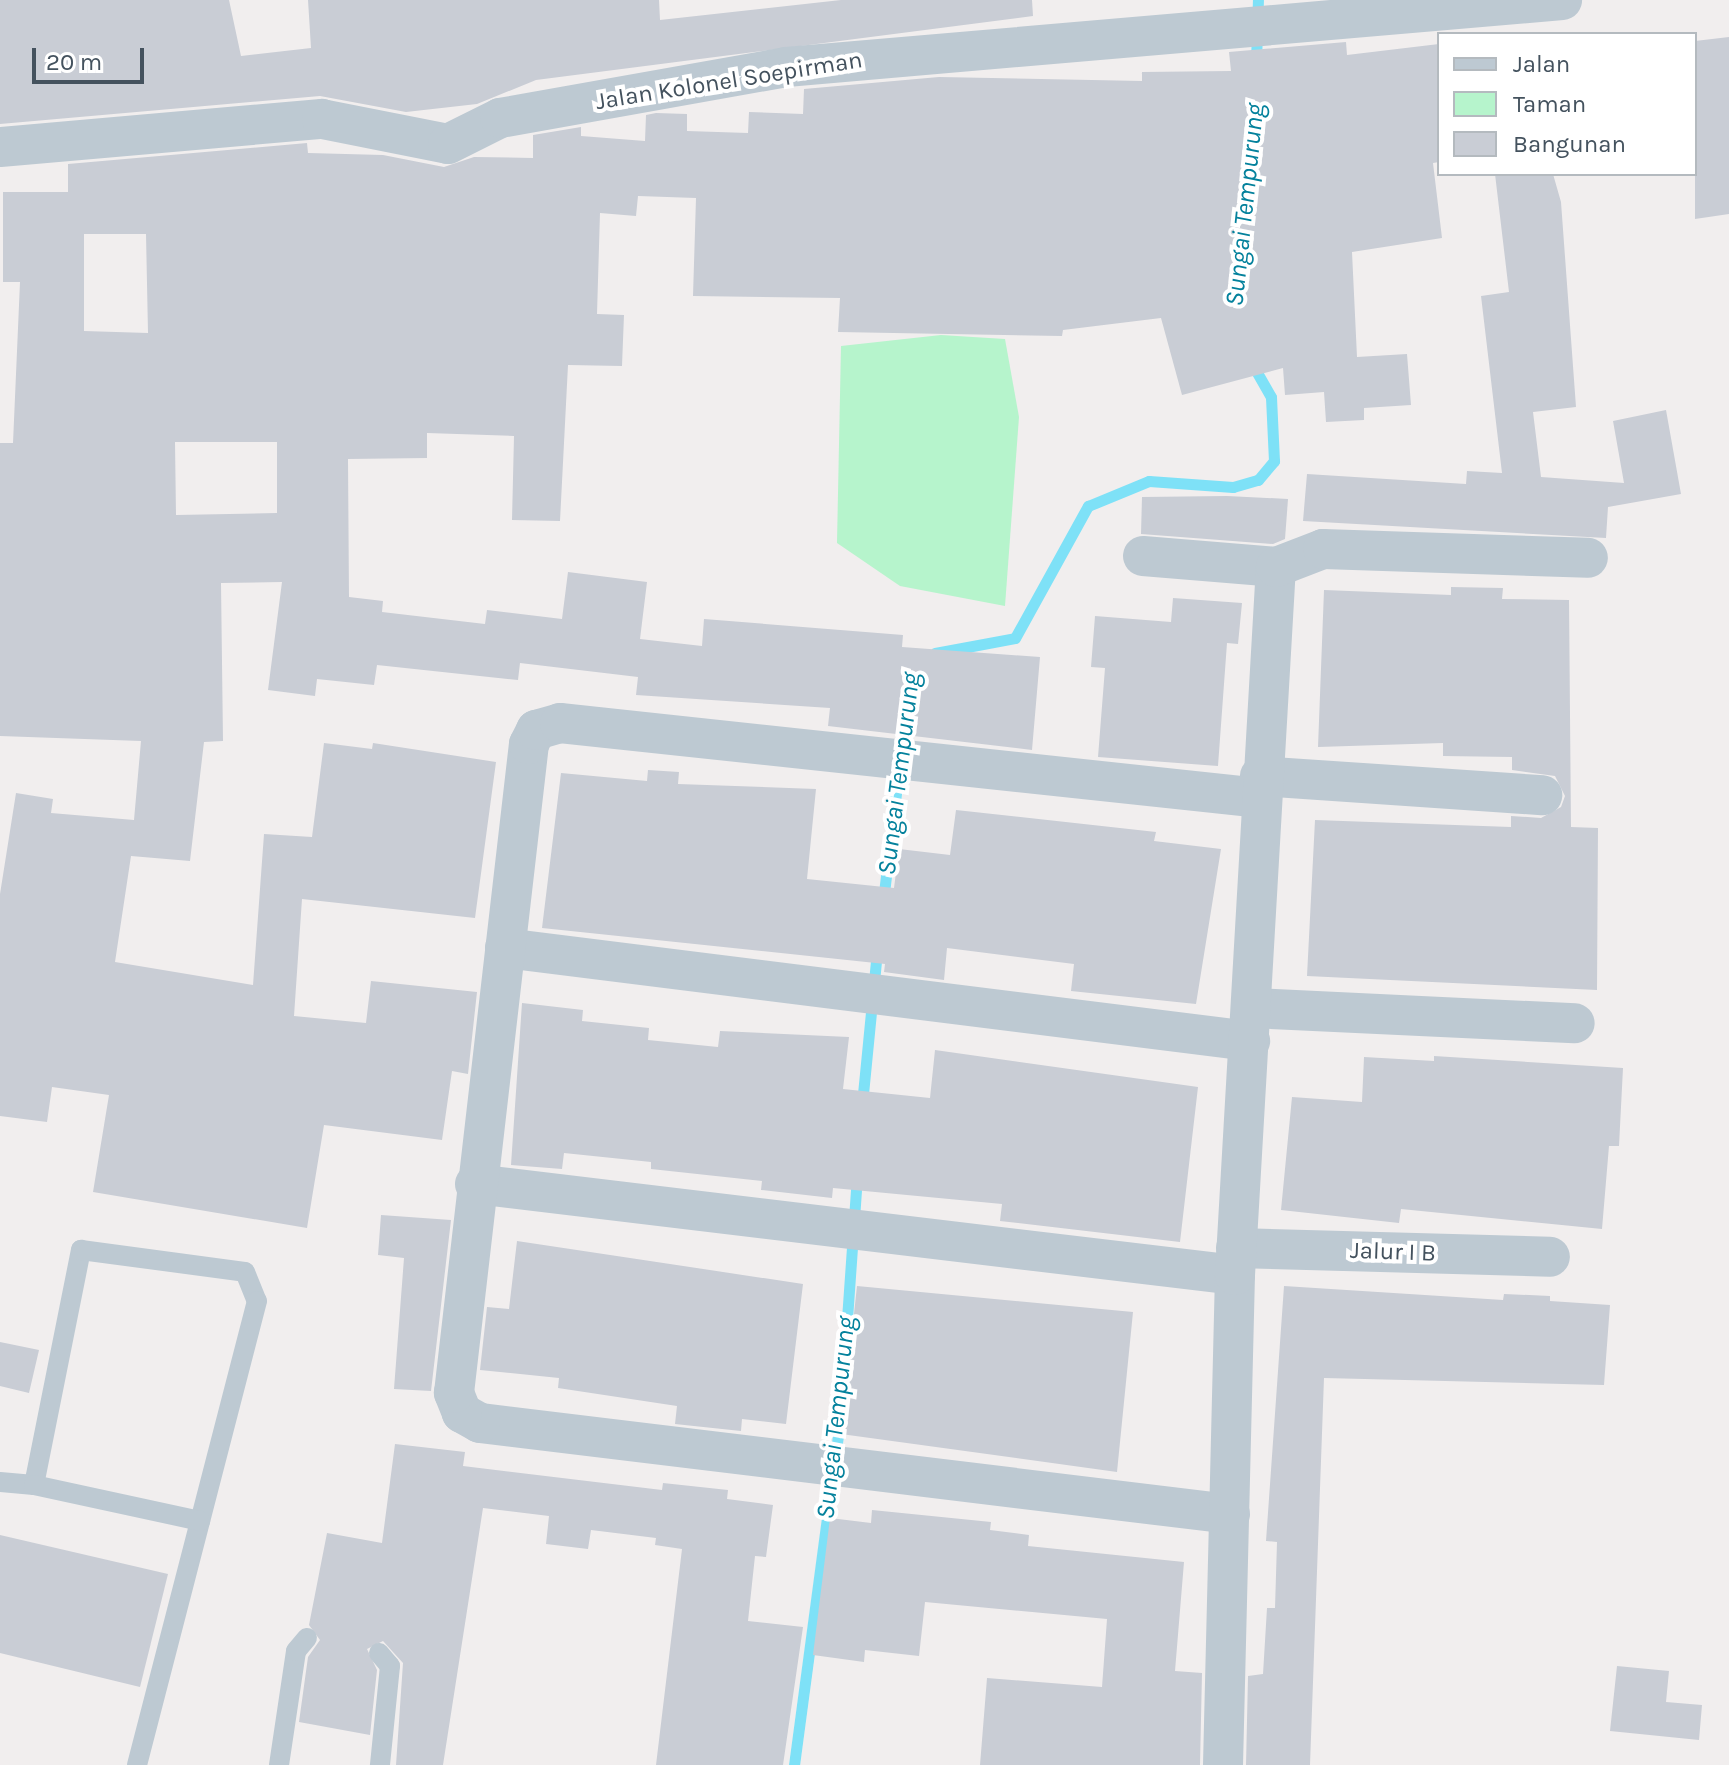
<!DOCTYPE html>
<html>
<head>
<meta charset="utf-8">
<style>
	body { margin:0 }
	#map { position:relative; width:1729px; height:1765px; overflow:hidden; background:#f1eeee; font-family:Karla,sans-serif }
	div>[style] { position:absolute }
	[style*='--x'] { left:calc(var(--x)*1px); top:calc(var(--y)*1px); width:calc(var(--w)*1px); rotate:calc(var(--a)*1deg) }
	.green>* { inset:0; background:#b6f4cc }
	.stream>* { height:11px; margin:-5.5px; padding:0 5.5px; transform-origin:5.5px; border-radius:5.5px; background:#7ee1f7 }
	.building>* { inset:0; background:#c9cdd5 }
	.lane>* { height:20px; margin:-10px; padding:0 10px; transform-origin:10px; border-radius:10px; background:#bdc9d2 }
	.street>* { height:40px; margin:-20px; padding:0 20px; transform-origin:20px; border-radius:20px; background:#bdc9d2 }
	span { translate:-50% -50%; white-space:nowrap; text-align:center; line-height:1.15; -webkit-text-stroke:8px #fff; paint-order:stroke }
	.street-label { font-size:24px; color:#44525e }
	.water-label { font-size:26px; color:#03819c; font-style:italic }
	.legend { position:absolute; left:1437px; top:32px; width:260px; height:144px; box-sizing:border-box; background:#fff; border:2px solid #b4babf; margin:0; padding:10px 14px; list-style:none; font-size:24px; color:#44525e }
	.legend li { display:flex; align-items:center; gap:16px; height:40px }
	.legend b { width:40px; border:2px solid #b4babf }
	.scale { position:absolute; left:32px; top:48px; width:112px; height:36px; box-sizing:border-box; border:4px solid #44525e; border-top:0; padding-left:10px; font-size:24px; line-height:28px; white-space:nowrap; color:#44525e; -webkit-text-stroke:6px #fff; paint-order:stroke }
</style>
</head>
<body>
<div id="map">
	<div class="green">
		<div style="clip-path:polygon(941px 335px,1005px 339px,1019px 417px,1005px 606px,900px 586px,837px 543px,841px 346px)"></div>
	</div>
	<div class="stream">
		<div style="--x:1256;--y:62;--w:62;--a:-88.2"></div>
		<div style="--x:935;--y:653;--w:81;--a:-10.6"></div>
		<div style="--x:1015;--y:638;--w:151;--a:-61.1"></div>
		<div style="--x:1088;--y:506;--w:66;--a:-22.3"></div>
		<div style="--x:1149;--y:481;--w:84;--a:4.1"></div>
		<div style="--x:1233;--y:487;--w:26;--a:-16"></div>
		<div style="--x:1258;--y:480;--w:25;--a:-50"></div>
		<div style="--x:1274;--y:461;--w:64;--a:-92.7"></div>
		<div style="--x:1271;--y:397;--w:40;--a:-119.7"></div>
		<div style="--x:883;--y:901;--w:182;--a:-83.1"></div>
		<div style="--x:862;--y:1104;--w:155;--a:-84.4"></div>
		<div style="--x:794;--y:1765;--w:349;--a:-82.4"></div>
		<div style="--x:840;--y:1419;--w:243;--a:-86"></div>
	</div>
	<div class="building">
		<div style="clip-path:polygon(0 0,229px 0,241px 56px,311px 48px,308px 0,659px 0,660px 20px,841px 0,1032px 0,1033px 16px,536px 80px,477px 104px,406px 112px,320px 96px,0 124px)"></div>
		<div style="clip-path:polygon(1729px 37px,1729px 214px,1695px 219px,1695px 41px)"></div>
		<div style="clip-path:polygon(evenodd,1346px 42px,1347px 55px,1439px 44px,1439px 162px,1433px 163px,1442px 238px,1352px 252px,1357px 357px,1407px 354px,1411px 405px,1364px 408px,1364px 420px,1326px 422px,1324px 392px,1285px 395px,1283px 368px,1182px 395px,1161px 318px,1063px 330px,1062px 336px,838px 332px,840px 298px,693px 296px,696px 198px,638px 196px,636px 216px,600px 213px,597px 314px,624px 315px,622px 366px,568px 365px,560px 521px,512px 520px,514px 436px,427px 433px,427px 458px,348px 459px,349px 597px,383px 601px,382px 612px,485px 624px,487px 610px,562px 619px,568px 572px,647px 582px,640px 639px,702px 646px,704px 619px,903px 635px,902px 647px,1040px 657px,1032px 750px,828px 726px,830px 708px,636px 695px,638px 677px,520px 663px,518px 680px,377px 665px,374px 685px,317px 679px,315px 696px,268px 690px,282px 582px,221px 583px,223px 741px,204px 742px,190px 861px,131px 856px,115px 962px,253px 985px,264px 834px,312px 837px,324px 743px,372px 749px,373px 743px,496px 762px,475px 918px,302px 899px,294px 1016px,366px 1023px,371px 981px,477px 992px,468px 1074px,452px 1071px,442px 1140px,324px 1125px,307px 1228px,93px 1192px,109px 1095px,52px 1087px,47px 1122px,0 1116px,0 894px,16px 793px,53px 799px,51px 813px,134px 820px,141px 741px,0 736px,0 443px,13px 443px,20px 282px,3px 282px,3px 192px,68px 192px,68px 164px,307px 143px,308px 153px,383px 155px,444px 167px,474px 157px,533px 158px,533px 135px,581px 127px,581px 136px,645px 141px,646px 115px,656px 113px,687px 114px,687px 131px,748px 133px,749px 112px,803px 114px,804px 89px,939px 77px,1142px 81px,1142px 72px,1231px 71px,1229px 52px,1346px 42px,84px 234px,146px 234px,148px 333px,84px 331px,84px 234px,1346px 42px,175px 442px,277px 442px,277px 513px,176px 515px,175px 442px)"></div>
		<div style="clip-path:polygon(1495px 174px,1553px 174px,1561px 202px,1576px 407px,1533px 412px,1541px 477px,1624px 483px,1613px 421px,1666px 410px,1681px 494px,1608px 507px,1606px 538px,1303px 521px,1307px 474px,1466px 484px,1467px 471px,1502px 473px,1481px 296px,1509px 292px)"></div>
		<div style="clip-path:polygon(1227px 496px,1288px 499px,1285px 539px,1273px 544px,1141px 534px,1142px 497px)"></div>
		<div style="clip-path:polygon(1451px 587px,1503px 588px,1502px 599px,1569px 600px,1571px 827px,1598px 828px,1597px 990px,1307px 976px,1315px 820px,1511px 827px,1511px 816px,1541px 818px,1561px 807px,1565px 796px,1555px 776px,1512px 770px,1512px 757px,1443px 756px,1443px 743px,1318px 747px,1324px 590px,1451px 595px)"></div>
		<div style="clip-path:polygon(1173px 598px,1242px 603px,1238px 644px,1227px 643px,1218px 766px,1098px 757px,1105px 668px,1091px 667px,1095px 616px,1171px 622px)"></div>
		<div style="clip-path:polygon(648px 770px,679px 772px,678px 784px,816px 789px,807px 879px,894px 888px,899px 849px,950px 855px,956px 810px,1156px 832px,1154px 841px,1221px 849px,1196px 1004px,1071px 991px,1074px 964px,947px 948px,944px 980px,884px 972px,885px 964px,542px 928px,561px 773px,647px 781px)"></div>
		<div style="clip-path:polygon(522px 1003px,583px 1010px,582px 1021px,649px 1028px,648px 1040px,718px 1047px,720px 1031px,849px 1037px,843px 1089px,930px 1098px,935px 1050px,1198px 1087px,1180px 1242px,1000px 1221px,1002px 1204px,833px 1188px,832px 1198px,761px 1190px,762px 1181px,651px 1169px,651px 1162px,564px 1153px,562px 1169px,511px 1165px)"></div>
		<div style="clip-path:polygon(1434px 1056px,1623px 1068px,1619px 1146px,1609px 1146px,1602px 1229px,1401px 1209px,1399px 1223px,1281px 1210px,1292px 1097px,1362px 1102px,1364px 1057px,1434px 1061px)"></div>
		<div style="clip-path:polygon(381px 1215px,451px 1220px,431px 1391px,394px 1389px,404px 1258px,378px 1255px)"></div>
		<div style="clip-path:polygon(517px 1241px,803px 1284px,786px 1424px,742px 1419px,741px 1431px,675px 1424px,677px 1406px,558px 1388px,559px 1378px,480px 1370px,487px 1307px,509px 1309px)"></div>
		<div style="clip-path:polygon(857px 1286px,1133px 1312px,1117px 1472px,841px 1434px)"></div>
		<div style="clip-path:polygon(1284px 1286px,1503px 1300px,1504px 1294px,1550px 1296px,1550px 1301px,1610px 1305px,1604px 1385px,1324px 1378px,1310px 1765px,1246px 1765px,1248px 1676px,1263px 1674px,1267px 1608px,1275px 1608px,1277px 1542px,1266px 1541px)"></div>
		<div style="clip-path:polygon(0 1342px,39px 1350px,29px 1393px,0 1386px)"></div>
		<div style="clip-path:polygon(395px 1444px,465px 1452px,463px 1466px,662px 1490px,663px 1483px,728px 1490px,727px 1499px,773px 1505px,766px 1557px,755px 1556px,748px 1621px,803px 1627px,783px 1765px,656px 1765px,682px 1549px,655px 1545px,656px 1538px,591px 1530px,588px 1549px,546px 1544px,549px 1516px,483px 1508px,443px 1765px,396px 1765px,403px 1663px,383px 1641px,367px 1649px,377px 1670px,370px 1735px,299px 1722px,308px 1657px,320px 1640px,309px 1625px,327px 1533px,382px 1543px)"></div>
		<div style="clip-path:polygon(872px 1510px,991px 1522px,990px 1530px,1029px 1535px,1028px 1546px,1184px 1562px,1175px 1671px,1202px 1673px,1200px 1765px,980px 1765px,987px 1678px,1102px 1687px,1107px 1619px,925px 1602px,919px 1656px,865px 1650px,864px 1662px,813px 1655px,830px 1518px,871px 1523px)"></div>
		<div style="clip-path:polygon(0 1535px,168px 1574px,140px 1687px,0 1653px)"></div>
		<div style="clip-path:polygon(1617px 1666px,1669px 1671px,1666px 1702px,1702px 1705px,1699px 1740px,1610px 1731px)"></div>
	</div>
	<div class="lane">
		<div style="--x:0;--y:1482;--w:34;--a:5"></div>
		<div style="--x:34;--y:1485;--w:240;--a:-78.7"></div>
		<div style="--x:81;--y:1250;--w:165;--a:7.6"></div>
		<div style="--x:245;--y:1272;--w:31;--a:68"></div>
		<div style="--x:257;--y:1301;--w:479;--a:104.5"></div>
		<div style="--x:34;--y:1485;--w:170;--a:12.2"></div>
		<div style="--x:379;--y:1653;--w:17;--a:50"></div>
		<div style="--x:390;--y:1666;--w:100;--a:95.8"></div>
		<div style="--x:279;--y:1765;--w:115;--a:-81.5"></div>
		<div style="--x:296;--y:1651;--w:17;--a:-50"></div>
	</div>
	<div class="street">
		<div style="--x:0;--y:147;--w:323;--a:-5"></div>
		<div style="--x:322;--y:119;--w:128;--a:11.2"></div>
		<div style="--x:448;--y:144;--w:58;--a:-26.6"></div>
		<div style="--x:500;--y:118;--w:291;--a:-10.1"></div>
		<div style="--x:786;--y:67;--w:779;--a:-4.93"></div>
		<div style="--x:1143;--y:556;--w:133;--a:4.7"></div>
		<div style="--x:1260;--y:776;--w:283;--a:3.9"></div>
		<div style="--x:505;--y:948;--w:751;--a:7.12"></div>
		<div style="--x:1251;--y:1008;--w:324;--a:2.7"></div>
		<div style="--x:475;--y:1184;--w:765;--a:6.83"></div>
		<div style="--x:1236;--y:1248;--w:314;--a:1.6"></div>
		<div style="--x:1230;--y:1514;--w:756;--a:-173.08"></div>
		<div style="--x:480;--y:1423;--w:21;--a:-151"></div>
		<div style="--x:462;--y:1413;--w:22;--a:-112"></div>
		<div style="--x:454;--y:1393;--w:653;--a:-83.41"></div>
		<div style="--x:529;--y:744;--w:16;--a:-63"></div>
		<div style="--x:536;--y:730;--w:25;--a:-16"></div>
		<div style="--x:560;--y:723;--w:703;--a:6.12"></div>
		<div style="--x:1223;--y:1765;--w:490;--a:-88.6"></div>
		<div style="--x:1235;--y:1275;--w:709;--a:-86.69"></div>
		<div style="--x:1276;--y:567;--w:50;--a:-21"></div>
		<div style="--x:1323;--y:549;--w:265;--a:1.9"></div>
	</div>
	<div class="street-label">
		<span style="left:729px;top:81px;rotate:-9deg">Jalan Kolonel Soepirman</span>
		<span style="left:1393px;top:1252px;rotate:2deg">Jalur I B</span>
	</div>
	<div class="water-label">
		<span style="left:1245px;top:205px;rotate:-84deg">Sungai Tempurung</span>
		<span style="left:899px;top:774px;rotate:-83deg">Sungai Tempurung</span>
		<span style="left:836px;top:1418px;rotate:-84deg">Sungai Tempurung</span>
	</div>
	<ul class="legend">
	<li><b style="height:10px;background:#bdc9d2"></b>Jalan</li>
	<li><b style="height:22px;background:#b6f4cc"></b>Taman</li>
	<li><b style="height:22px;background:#c9cdd5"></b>Bangunan</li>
	</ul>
	<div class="scale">20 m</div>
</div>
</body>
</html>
